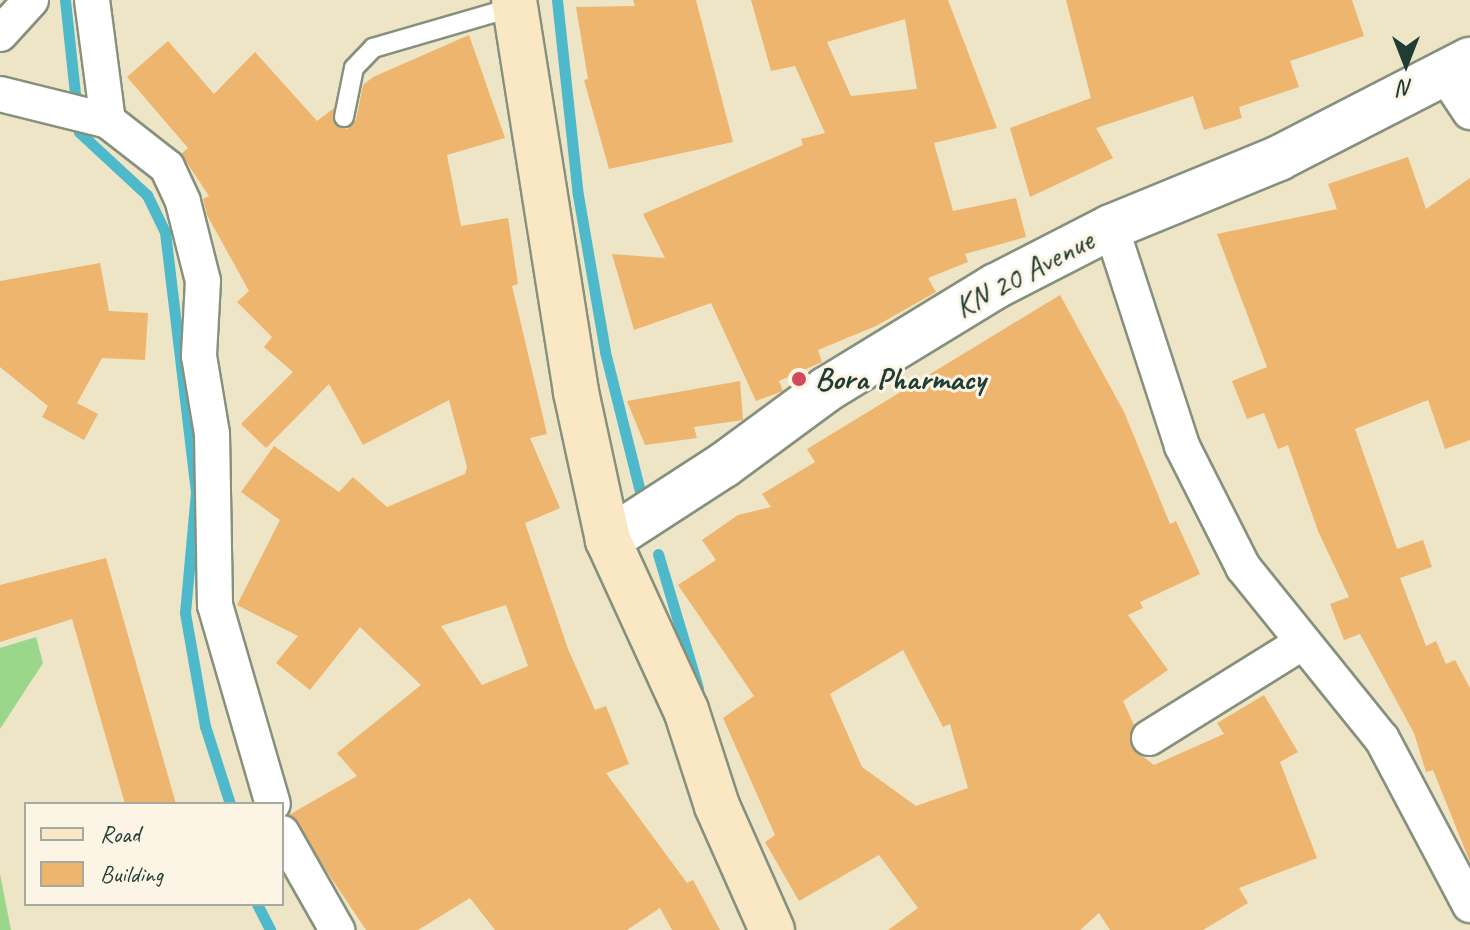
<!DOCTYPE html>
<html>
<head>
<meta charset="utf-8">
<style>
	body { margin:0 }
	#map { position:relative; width:1470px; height:930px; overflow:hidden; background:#ede5c6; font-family:Caveat,sans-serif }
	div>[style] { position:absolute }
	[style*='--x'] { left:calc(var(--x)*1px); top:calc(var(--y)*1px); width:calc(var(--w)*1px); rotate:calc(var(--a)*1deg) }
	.green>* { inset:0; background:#9bd78b }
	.stream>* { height:11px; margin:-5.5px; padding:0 5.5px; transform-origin:5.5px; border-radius:5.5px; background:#4eb9ca }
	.building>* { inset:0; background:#eeb56f }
	.roads { filter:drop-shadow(2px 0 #86917d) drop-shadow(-2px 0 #86917d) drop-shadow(0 2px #86917d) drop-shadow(0 -2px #86917d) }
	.service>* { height:18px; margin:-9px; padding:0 9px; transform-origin:9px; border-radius:9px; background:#fff }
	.minor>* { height:34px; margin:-17px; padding:0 17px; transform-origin:17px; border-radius:17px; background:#fff }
	.tertiary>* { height:44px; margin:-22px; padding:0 22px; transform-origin:22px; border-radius:22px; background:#fff }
	.secondary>* { height:44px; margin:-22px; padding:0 22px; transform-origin:22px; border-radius:22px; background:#fae7c3 }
	.dots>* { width:22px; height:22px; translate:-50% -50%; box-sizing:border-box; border:4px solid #fcf5e5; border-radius:50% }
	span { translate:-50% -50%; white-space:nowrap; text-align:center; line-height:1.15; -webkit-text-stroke:6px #fcf5e5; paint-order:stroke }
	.street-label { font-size:32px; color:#1f3d34 }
	.poi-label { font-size:32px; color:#1f3d34; font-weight:700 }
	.left { translate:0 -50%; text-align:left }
	.legend { position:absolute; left:24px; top:802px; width:260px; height:104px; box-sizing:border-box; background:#fcf5e5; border:2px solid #a4ab9e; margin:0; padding:10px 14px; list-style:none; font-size:24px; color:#1f3d34 }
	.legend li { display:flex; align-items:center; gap:16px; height:40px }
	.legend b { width:40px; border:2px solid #a4ab9e }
	.north { position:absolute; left:1366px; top:24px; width:80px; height:80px; -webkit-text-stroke:6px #fcf5e5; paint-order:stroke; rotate:180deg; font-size:22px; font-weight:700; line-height:32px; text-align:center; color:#1f3d34 }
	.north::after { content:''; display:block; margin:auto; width:28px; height:36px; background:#1f3d34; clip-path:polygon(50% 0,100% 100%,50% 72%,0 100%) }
</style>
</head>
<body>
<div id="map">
	<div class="green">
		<div style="clip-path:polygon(36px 637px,43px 663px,0 729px,0 648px)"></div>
		<div style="clip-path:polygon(0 874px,11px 930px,0 930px)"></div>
	</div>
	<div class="stream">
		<div style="--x:65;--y:0;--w:133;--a:83.9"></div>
		<div style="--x:79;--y:132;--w:93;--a:42.8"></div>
		<div style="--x:147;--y:195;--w:41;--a:64.1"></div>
		<div style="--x:165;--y:232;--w:262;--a:83.2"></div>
		<div style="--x:196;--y:492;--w:121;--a:95.2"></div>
		<div style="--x:185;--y:613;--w:115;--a:80"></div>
		<div style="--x:205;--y:726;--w:82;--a:72.2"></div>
		<div style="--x:557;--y:0;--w:196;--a:83.9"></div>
		<div style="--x:578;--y:195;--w:159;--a:80.2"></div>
		<div style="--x:605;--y:352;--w:147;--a:75.9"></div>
		<div style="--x:658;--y:554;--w:140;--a:73.4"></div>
		<div style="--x:257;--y:904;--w:29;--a:63"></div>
	</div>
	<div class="building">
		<div style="clip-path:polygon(633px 0,696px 0,733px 142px,609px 169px,584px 80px,588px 79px,576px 7px,635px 6px)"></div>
		<div style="clip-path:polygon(evenodd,751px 0,948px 0,997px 128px,934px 143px,953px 211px,1016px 198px,1026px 237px,965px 254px,968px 262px,928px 278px,936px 292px,876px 326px,818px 350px,822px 362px,779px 381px,783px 391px,756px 401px,711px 303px,634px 330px,612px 254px,665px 258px,643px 214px,803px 145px,801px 139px,825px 133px,795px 66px,771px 71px,751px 0,905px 19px,917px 89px,851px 96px,827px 42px,905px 19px)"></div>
		<div style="clip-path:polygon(1066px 0,1352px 0,1364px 36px,1290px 61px,1299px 87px,1239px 107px,1242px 118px,1204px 130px,1193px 96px,1096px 128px,1113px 158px,1030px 197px,1010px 128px,1091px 98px)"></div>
		<div style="clip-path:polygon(evenodd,469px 35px,505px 138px,447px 155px,461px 226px,508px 218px,518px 284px,512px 286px,547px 434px,530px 438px,560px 508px,525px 523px,568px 649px,595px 710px,606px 706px,629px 764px,606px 773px,687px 883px,693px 880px,720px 930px,672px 930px,660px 908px,627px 930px,495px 930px,470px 898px,418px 930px,366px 930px,289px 815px,357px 776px,337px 753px,421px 685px,360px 627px,310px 690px,276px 663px,298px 636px,237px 605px,280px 520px,241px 492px,274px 446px,339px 492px,353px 477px,387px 507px,465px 474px,467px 467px,449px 400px,363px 445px,329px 384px,266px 448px,241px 424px,293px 372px,264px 347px,272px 337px,237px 302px,249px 291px,207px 215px,203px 199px,209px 196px,181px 154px,188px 148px,127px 77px,168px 41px,214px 94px,255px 52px,317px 121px,334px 108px,333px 122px,347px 129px,356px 120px,363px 85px,373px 77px,469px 35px,506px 605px,528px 666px,482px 685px,441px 626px,506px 605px)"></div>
		<div style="clip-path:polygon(1408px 157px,1426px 209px,1470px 178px,1470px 440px,1445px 449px,1428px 400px,1355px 429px,1397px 549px,1423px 540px,1432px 567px,1400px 578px,1426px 646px,1436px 641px,1446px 664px,1455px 660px,1470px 688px,1470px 862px,1433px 770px,1426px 772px,1414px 733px,1360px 634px,1344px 640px,1330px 604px,1349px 597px,1318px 531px,1288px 445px,1278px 449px,1264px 413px,1247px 419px,1232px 381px,1267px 367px,1217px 234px,1337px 209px,1328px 184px)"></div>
		<div style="clip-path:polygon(100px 263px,109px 311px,148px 313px,145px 360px,102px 358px,77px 403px,98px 414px,84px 440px,42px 417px,48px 406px,0 367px,0 281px)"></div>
		<div style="clip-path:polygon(evenodd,1060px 295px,1124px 412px,1170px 524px,1176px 521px,1200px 574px,1140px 602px,1143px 608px,1128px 615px,1168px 670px,1123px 701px,1134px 725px,1132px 748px,1154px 765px,1224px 734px,1217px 723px,1264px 695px,1298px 752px,1280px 762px,1317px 858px,1239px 888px,1248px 903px,1203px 930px,1110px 930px,1099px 913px,1080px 930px,888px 930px,918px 908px,879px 855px,799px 901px,765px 842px,775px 835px,723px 718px,754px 696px,678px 585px,716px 560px,702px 540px,738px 515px,771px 507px,762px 494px,815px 462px,807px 449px,1060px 295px,903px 650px,943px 727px,950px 724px,968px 788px,916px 806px,862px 767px,830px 694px,903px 650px)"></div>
		<div style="clip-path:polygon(740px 381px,743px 420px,694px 427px,697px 438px,645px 445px,627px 401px)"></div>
		<div style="clip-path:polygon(106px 558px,176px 804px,125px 804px,72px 619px,0 642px,0 585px)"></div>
	</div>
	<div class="roads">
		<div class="service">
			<div style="--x:344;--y:117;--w:50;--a:-78.5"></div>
			<div style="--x:354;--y:68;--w:28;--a:-46"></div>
			<div style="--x:373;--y:48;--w:147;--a:-16.2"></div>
		</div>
		<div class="minor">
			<div style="--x:92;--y:0;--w:122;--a:82.5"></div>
			<div style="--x:0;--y:34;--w:46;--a:-47.6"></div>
			<div style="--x:1444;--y:73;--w:47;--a:56.3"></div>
			<div style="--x:0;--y:94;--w:111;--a:14"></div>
			<div style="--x:108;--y:121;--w:75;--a:37.9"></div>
			<div style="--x:167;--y:167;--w:38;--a:65"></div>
			<div style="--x:183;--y:202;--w:81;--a:75.8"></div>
			<div style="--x:203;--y:281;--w:75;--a:93.1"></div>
			<div style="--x:199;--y:356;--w:79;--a:80.5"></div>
			<div style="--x:212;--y:434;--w:171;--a:89"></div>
			<div style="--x:215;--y:605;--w:207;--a:73.8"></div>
			<div style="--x:1111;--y:227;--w:230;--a:72"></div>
			<div style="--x:1182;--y:446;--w:136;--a:63.2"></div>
			<div style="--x:1243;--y:567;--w:221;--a:51.1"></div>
			<div style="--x:1382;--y:739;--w:188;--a:62.1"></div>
			<div style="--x:1149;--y:738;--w:181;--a:-31.9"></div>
			<div style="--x:282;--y:833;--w:112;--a:60.4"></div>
		</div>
		<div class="tertiary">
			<div style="--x:608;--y:540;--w:138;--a:-32.9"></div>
			<div style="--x:724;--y:465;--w:128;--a:-36.4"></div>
			<div style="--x:827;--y:389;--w:198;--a:-31.4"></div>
			<div style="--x:996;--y:286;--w:129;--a:-27.2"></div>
			<div style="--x:1111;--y:227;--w:182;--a:-22.3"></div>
			<div style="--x:1279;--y:158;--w:215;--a:-27.2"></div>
		</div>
		<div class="secondary">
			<div style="--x:514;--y:0;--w:397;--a:81"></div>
			<div style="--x:576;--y:392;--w:151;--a:77.8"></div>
			<div style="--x:608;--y:540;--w:187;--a:65.4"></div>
			<div style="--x:686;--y:710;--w:101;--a:72.1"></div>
			<div style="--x:717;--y:806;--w:136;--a:66.1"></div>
		</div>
	</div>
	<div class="dots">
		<div style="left:799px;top:379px;background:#d1495b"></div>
	</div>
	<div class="street-label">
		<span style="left:1024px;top:274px;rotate:-28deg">KN 20 Avenue</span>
	</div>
	<div class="poi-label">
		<span class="left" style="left:815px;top:379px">Bora Pharmacy</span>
	</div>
	<ul class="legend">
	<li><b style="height:10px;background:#fae7c3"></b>Road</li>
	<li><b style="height:22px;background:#eeb56f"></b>Building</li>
	</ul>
	<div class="north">N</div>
</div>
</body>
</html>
